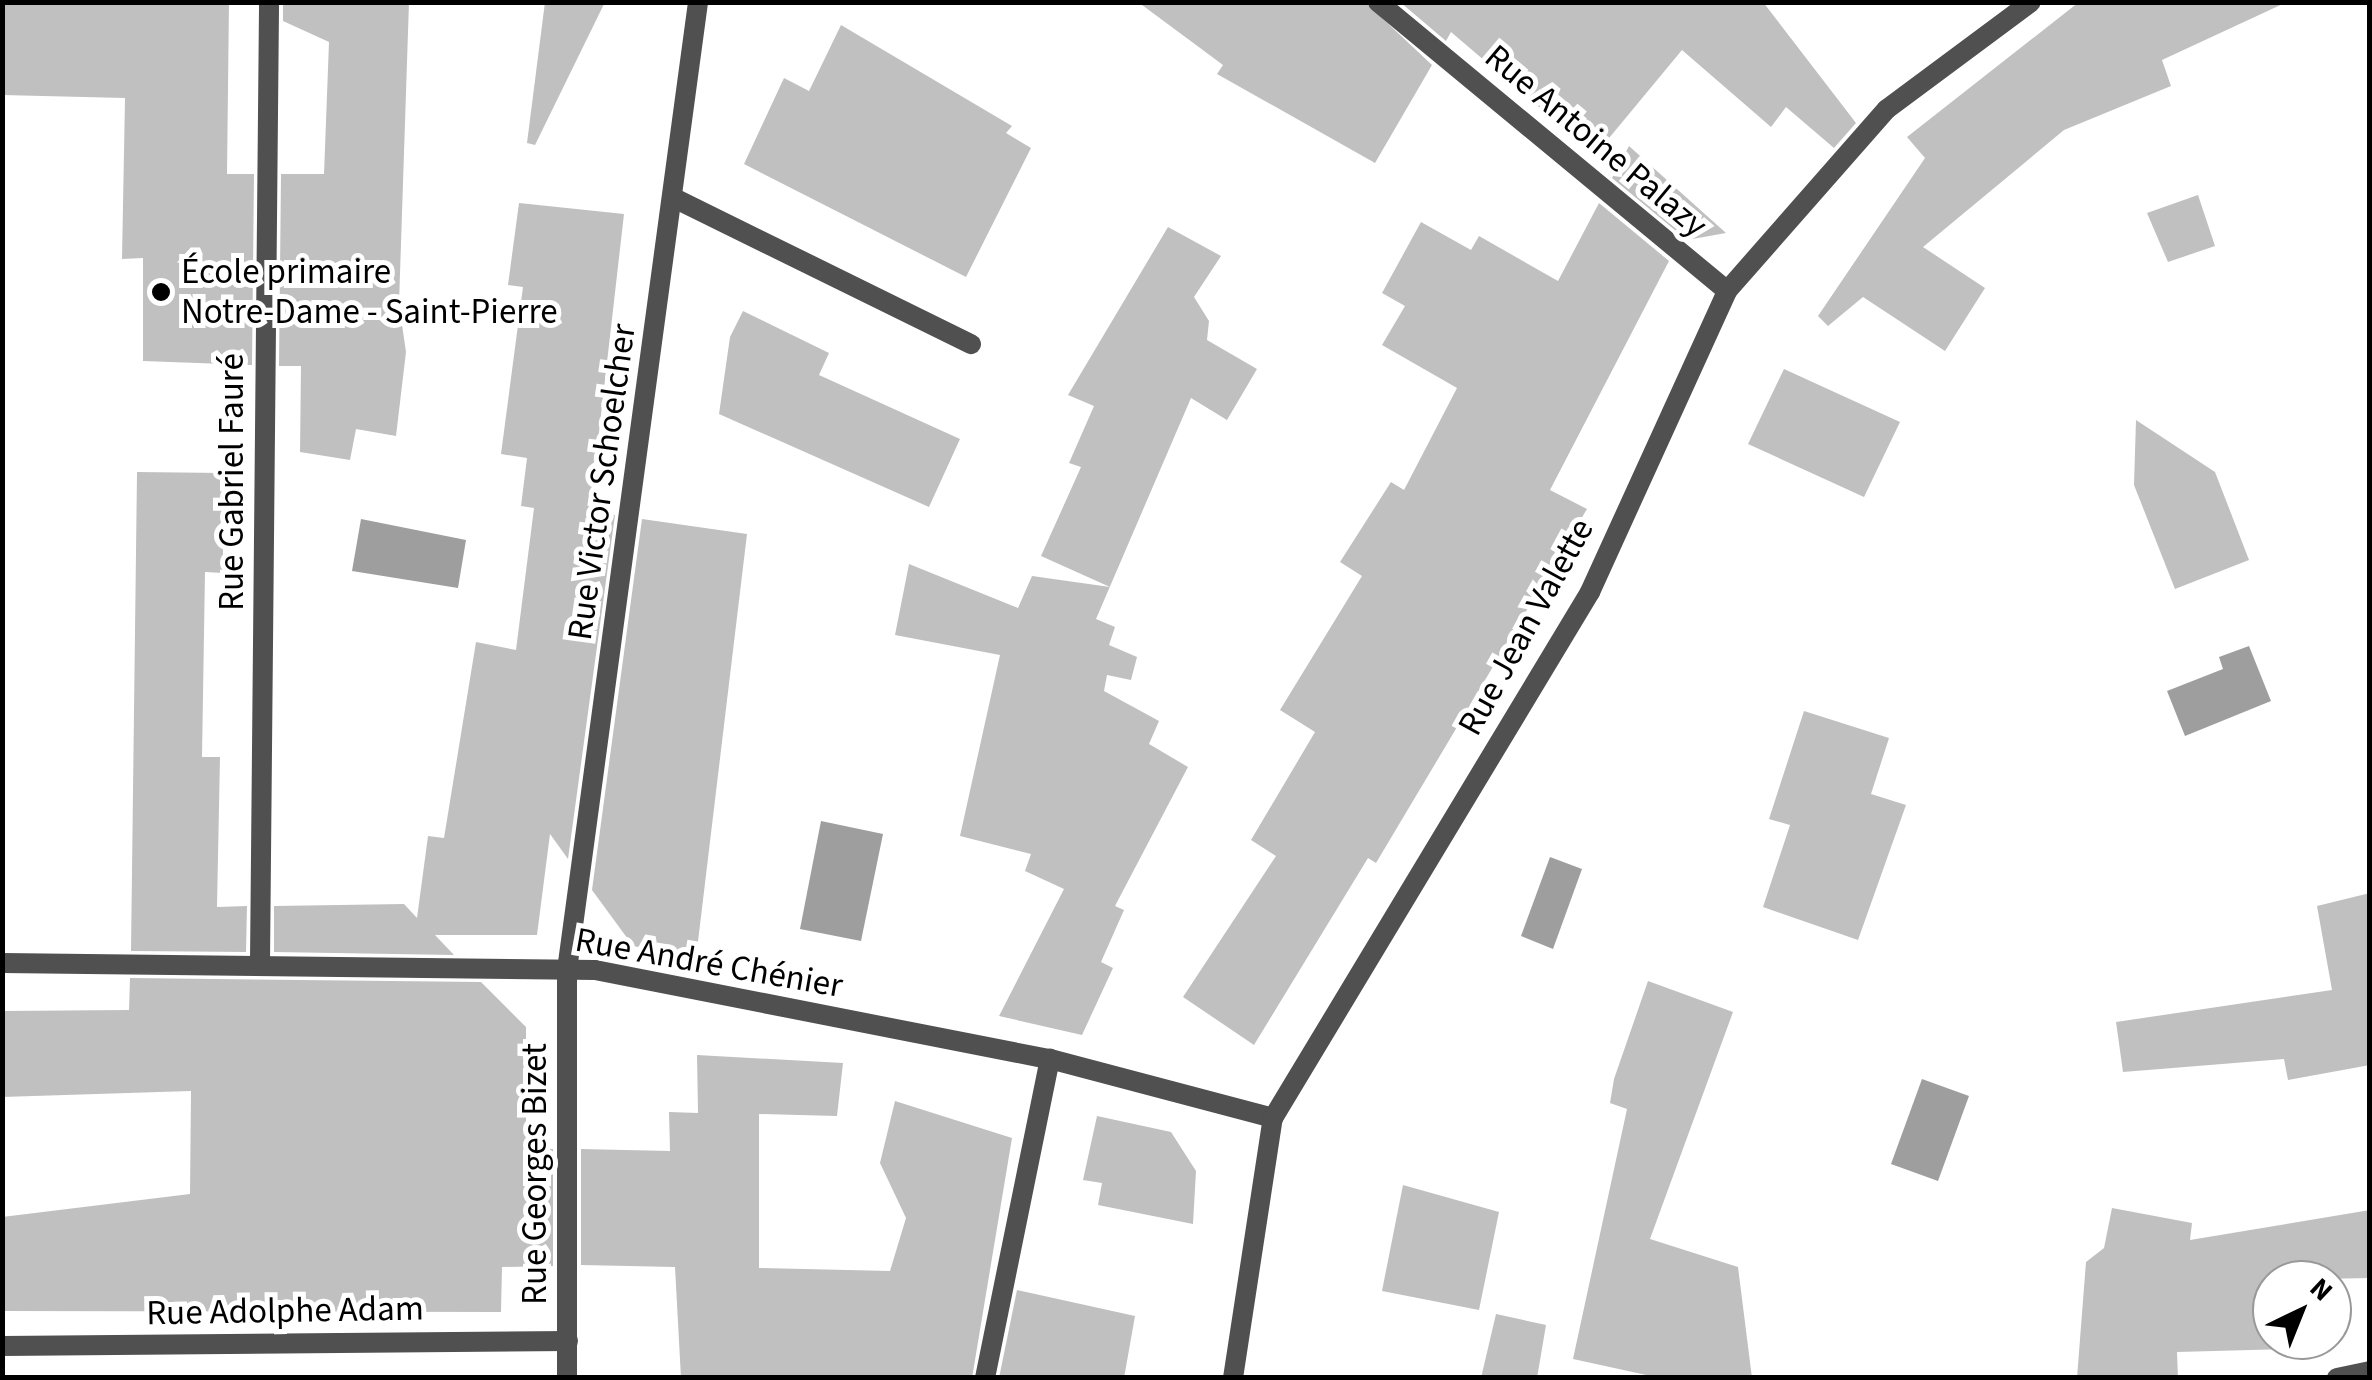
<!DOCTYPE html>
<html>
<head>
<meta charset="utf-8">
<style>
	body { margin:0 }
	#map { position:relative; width:2372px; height:1380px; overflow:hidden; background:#fff; font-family:"Source Sans 3",sans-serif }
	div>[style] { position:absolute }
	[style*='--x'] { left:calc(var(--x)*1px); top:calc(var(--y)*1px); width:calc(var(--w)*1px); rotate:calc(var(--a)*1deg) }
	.water>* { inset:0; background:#9e9e9e }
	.building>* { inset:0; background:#c0c0c0 }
	.minor>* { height:20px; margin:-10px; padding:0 10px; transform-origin:10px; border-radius:10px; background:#505050 }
	.dots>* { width:28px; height:28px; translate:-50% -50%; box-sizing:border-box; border:5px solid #fff; border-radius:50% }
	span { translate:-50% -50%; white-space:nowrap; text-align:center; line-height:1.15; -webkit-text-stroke:10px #fff; paint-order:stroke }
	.street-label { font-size:35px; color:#000 }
	.poi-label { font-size:35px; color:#000 }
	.left { translate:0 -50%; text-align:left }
	.frame { position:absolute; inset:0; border:5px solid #000; pointer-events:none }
	.north { position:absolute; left:2252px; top:1260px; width:100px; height:100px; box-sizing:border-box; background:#fff; border:2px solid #999; border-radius:50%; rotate:43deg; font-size:28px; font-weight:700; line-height:40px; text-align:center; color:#000 }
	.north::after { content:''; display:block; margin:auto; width:35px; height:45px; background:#000; clip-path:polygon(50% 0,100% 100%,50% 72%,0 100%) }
</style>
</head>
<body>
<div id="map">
	<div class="water">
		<div style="clip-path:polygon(361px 519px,466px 540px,458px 588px,352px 571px)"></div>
		<div style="clip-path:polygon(2249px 646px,2271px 701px,2185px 736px,2167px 691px,2223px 669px,2219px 657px)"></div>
		<div style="clip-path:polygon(821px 821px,883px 834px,861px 941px,800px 929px)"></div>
		<div style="clip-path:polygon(1550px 857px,1582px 869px,1553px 949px,1521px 936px)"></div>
		<div style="clip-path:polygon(1922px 1079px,1969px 1096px,1938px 1181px,1891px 1164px)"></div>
	</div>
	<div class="building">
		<div style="clip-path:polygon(2px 2px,229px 2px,227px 174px,254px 174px,252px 365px,143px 361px,143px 258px,122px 259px,125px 98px,2px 95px)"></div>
		<div style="clip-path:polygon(283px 2px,409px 2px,399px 304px,406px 352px,396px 436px,356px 429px,350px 460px,300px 452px,301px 366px,279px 366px,281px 174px,324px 174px,329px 42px,283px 21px)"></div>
		<div style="clip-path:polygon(545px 2px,605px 2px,535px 145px,527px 143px)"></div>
		<div style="clip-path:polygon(1138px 2px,1365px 2px,1432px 65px,1375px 163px,1217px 74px,1223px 65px)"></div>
		<div style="clip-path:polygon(1400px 2px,1763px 2px,1856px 123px,1834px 148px,1786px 107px,1771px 127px,1682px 50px,1595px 155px,1451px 32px,1446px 41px)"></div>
		<div style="clip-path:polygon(2079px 2px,2287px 2px,2162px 60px,2171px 86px,2064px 130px,1923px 247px,1985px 288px,1945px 351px,1863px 297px,1828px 326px,1818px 316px,1925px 158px,1907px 137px)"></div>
		<div style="clip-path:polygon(841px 25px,1012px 126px,1006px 133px,1031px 148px,966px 277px,744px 164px,784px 78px,809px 91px)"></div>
		<div style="clip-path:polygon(1629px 146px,1726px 233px,1687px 240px,1612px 178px)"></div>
		<div style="clip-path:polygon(2198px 195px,2215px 246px,2168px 262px,2147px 213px)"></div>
		<div style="clip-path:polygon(519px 203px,624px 214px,590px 511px,615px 515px,568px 859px,550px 834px,537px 935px,435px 935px,454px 955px,274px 952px,274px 906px,404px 904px,417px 918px,428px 836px,444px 838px,476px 642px,516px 650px,534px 508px,521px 506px,527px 458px,501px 454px,523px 287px,508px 285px)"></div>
		<div style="clip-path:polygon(1599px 203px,1669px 261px,1550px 490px,1587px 509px,1376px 863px,1368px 858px,1254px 1045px,1183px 997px,1276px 856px,1251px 840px,1315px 732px,1280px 710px,1362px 576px,1340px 562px,1391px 482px,1404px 490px,1457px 388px,1382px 345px,1405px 306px,1382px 293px,1421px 222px,1471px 250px,1479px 236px,1558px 281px)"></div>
		<div style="clip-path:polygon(1168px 227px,1221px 256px,1194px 297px,1209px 321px,1207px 340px,1257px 369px,1227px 420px,1191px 398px,1096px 619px,1115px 627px,1109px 645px,1137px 657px,1131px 680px,1107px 675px,1104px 691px,1159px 721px,1149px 744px,1188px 767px,1115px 906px,1124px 910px,1101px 962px,1113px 968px,1082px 1035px,999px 1016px,1064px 889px,1025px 871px,1031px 854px,960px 836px,1000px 655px,895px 635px,909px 564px,1018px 608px,1032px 576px,1110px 587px,1041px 556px,1081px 467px,1069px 463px,1094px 406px,1068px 395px)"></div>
		<div style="clip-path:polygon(743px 311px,829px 353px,819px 375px,960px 439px,929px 507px,719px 414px,730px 337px)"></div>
		<div style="clip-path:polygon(1784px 369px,1900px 422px,1864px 497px,1748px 444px)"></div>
		<div style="clip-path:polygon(2136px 420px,2215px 472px,2249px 560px,2175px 589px,2134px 485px)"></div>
		<div style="clip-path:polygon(137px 472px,223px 473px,223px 573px,205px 572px,202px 757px,220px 757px,217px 907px,247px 906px,246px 952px,131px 951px)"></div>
		<div style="clip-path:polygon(642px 519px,747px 534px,696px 958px,633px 946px,592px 890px)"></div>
		<div style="clip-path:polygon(1804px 711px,1889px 738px,1871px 794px,1906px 805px,1858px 940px,1763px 907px,1790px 825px,1769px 819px)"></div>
		<div style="clip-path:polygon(2370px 893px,2370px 1065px,2288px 1080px,2284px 1059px,2123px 1072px,2116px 1022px,2332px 990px,2317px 906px)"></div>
		<div style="clip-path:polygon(130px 978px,481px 982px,526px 1027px,526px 1149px,553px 1149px,553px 1266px,502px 1267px,501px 1312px,2px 1311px,2px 1217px,190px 1194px,191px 1091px,2px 1097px,2px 1011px,129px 1010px)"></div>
		<div style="clip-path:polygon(1648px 981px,1733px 1012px,1650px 1239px,1738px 1267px,1752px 1378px,1660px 1378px,1573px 1359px,1627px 1109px,1610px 1103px,1614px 1079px)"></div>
		<div style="clip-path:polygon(697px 1055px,843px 1063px,837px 1116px,759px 1114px,759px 1268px,890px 1271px,906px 1218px,880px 1163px,895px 1101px,1012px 1138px,972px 1378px,681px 1378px,675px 1267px,581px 1265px,581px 1149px,670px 1151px,669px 1112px,698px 1113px)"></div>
		<div style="clip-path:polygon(1097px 1116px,1171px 1132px,1196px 1171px,1193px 1224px,1098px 1205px,1102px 1183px,1083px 1180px)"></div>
		<div style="clip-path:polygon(1403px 1185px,1499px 1212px,1479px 1310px,1382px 1291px)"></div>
		<div style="clip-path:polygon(2112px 1208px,2192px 1223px,2190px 1240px,2370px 1210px,2370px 1278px,2272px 1280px,2272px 1340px,2290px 1340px,2291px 1349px,2177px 1352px,2178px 1378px,2077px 1378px,2086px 1262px,2104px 1248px)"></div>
		<div style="clip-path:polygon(1017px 1290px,1135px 1316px,1124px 1378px,999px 1378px)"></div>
		<div style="clip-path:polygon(1496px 1314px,1546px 1325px,1537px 1378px,1481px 1378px)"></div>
	</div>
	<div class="minor">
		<div style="--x:1378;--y:2;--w:453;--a:39.6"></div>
		<div style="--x:674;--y:198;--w:331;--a:26.2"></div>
		<div style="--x:260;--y:962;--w:960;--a:-89.46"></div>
		<div style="--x:2;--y:963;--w:593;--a:0.68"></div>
		<div style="--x:595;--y:970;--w:464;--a:11.1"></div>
		<div style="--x:1050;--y:1059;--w:231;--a:14.8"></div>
		<div style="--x:2;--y:1346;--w:566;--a:-0.51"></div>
		<div style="--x:567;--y:1378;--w:408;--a:-90"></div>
		<div style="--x:567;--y:970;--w:977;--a:-82.29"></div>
		<div style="--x:985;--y:1378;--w:326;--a:-78.5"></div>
		<div style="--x:1233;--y:1378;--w:263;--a:-81.3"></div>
		<div style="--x:1273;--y:1118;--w:614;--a:-58.92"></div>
		<div style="--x:1590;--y:592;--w:331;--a:-65.5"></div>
		<div style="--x:1727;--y:291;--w:242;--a:-48.7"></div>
		<div style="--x:1887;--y:109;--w:179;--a:-36.6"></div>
		<div style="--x:2337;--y:1378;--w:34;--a:-12"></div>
	</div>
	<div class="dots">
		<div style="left:161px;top:292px;background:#000"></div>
	</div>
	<div class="street-label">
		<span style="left:1596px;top:141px;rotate:40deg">Rue Antoine Palazy</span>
		<span style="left:232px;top:482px;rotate:-90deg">Rue Gabriel Fauré</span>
		<span style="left:602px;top:482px;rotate:-82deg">Rue Victor Schoelcher</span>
		<span style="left:1526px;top:627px;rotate:-61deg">Rue Jean Valette</span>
		<span style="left:709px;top:963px;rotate:10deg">Rue André Chénier</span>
		<span style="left:535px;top:1174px;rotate:-90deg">Rue Georges Bizet</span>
		<span style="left:285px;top:1311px;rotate:-1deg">Rue Adolphe Adam</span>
	</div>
	<div class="poi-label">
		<span class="left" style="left:181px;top:292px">École primaire<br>Notre-Dame - Saint-Pierre</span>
	</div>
	<div class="frame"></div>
	<div class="north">N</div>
</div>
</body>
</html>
